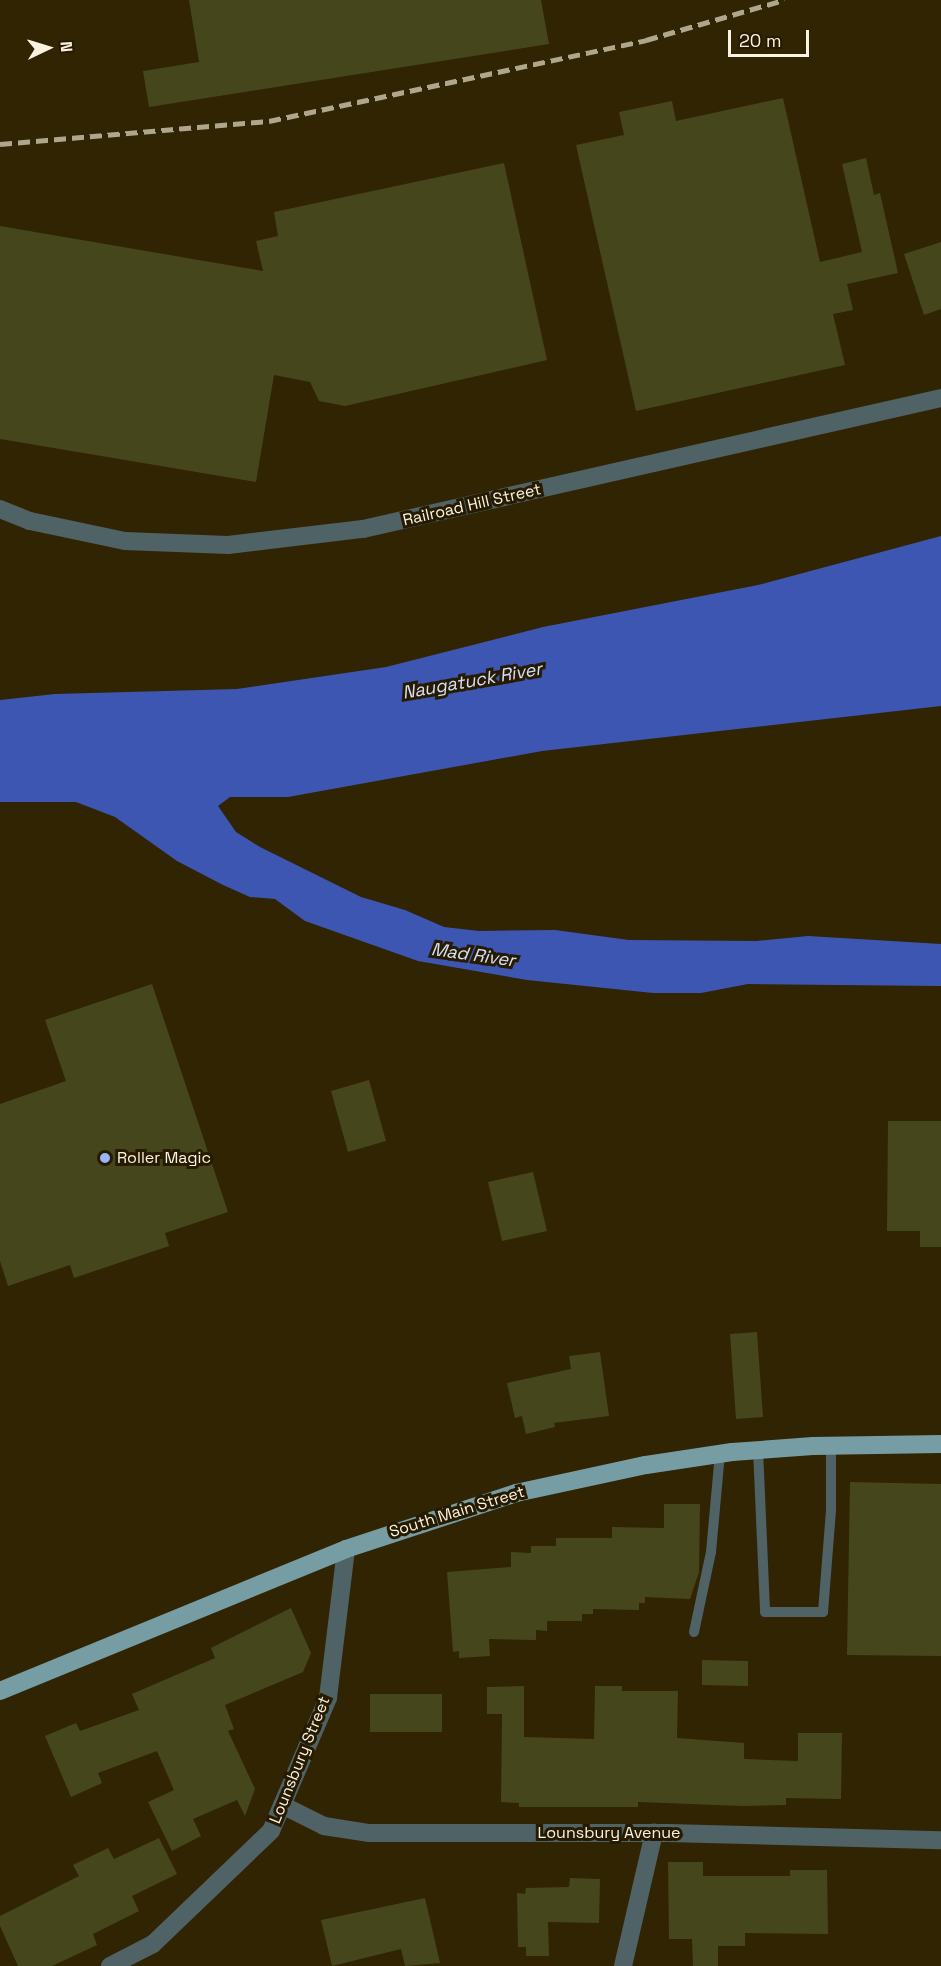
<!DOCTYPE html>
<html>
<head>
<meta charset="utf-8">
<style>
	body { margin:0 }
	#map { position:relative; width:941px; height:1966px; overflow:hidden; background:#302403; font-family:"Space Grotesk",sans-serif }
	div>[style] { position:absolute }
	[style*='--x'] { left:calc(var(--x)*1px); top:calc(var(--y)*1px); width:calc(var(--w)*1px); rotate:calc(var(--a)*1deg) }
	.water>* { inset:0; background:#3d56b2 }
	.building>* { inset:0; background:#46461d }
	.lane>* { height:10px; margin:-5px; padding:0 5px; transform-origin:5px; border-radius:5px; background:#4f6265 }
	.street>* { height:18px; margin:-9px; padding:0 9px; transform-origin:9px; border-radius:9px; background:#4f6265 }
	.primary>* { height:18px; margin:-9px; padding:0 9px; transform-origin:9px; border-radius:9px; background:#769da3 }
	.rail>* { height:4.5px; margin-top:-2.25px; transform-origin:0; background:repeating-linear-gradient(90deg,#afa68e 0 12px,transparent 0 18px) }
	.dots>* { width:16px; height:16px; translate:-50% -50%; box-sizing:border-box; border:3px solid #261b00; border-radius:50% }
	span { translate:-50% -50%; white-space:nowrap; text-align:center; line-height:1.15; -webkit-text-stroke:6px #261b00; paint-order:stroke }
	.street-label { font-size:16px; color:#fbf3e1 }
	.poi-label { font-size:16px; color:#fbf3e1 }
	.left { translate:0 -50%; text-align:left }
	.water-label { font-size:18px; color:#d7e0f9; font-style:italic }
	.north { position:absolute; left:18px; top:18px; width:60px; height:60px; -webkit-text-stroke:4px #261b00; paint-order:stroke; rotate:86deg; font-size:16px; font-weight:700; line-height:24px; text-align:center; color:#fbf3e1 }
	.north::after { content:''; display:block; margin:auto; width:21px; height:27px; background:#fbf3e1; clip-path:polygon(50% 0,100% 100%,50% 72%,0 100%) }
	.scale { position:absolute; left:728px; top:30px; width:81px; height:27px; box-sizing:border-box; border:3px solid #fbf3e1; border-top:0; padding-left:8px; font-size:18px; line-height:21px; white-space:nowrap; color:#fbf3e1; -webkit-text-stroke:4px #261b00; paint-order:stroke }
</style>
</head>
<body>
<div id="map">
	<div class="water">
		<div style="clip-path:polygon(941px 536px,941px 706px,542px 751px,288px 797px,230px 797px,218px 806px,236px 832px,260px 847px,361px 897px,405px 910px,444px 927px,479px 931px,555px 930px,629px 940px,756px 941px,808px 936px,941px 944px,941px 986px,748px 984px,701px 993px,653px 993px,527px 980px,418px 961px,305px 921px,275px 899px,250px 897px,223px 885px,177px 861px,115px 817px,76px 802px,0 802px,0 700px,55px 694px,237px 689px,386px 667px,543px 627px,758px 585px)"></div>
	</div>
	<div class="building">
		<div style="clip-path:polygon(189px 0,541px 0,549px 44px,149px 107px,143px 71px,199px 62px)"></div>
		<div style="clip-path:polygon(783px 98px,820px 262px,862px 252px,842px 164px,866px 158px,874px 195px,880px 193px,898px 273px,847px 284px,853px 310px,833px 314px,845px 365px,636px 411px,576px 145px,624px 135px,619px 112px,672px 101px,676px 121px)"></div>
		<div style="clip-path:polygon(504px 163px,547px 360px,345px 406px,319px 401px,310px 382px,274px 375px,256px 482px,0 439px,0 226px,263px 271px,256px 241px,278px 236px,274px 212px)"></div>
		<div style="clip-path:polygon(941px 242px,941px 309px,924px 315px,904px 254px)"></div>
		<div style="clip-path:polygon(152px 984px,228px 1212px,165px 1233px,169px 1246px,74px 1278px,70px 1265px,8px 1286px,0 1261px,0 1104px,66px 1081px,45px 1020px)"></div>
		<div style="clip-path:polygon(369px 1080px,386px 1141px,348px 1152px,331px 1091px)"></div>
		<div style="clip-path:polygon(888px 1121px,941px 1121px,941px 1247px,920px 1247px,920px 1231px,887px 1231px)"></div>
		<div style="clip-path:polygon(533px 1172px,547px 1231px,502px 1241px,488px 1182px)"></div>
		<div style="clip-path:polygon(757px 1332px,763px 1417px,736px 1419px,730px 1334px)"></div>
		<div style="clip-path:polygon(600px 1352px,609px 1416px,554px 1423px,555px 1427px,526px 1434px,522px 1416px,515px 1418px,507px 1383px,571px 1369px,569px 1356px)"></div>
		<div style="clip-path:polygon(850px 1482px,941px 1484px,941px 1656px,847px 1655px)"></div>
		<div style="clip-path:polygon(664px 1504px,700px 1504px,699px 1572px,690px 1599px,645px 1597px,645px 1603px,639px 1603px,639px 1610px,593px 1609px,593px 1614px,582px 1614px,582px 1621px,547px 1621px,547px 1631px,536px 1630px,536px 1640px,489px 1639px,490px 1656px,459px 1658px,459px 1651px,453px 1652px,447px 1572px,511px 1567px,511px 1552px,531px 1553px,531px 1546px,556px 1546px,556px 1538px,612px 1538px,612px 1527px,664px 1528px)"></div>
		<div style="clip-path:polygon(291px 1608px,311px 1653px,303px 1672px,225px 1705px,234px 1729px,228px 1731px,255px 1789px,245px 1816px,237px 1800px,193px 1819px,201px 1836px,172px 1851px,148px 1802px,174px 1790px,157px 1751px,98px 1773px,102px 1783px,71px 1797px,45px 1736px,76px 1723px,80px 1731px,139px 1710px,132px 1694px,215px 1658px,211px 1648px)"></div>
		<div style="clip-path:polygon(702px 1660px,748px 1661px,748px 1686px,702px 1685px)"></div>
		<div style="clip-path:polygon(524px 1686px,524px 1737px,594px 1739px,595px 1686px,622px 1686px,622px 1691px,678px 1691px,677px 1738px,744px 1743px,744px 1759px,798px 1761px,798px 1733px,842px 1733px,841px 1799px,786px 1798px,786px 1805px,742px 1806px,638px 1802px,638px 1807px,519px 1807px,519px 1803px,501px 1802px,502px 1714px,487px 1714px,487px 1687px)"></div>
		<div style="clip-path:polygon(370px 1694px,442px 1694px,442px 1732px,370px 1732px)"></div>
		<div style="clip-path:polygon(159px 1838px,177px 1874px,132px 1896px,139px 1911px,93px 1934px,97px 1945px,52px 1966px,18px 1966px,0 1926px,0 1916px,79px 1876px,73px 1865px,108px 1848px,114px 1859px)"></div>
		<div style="clip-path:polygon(668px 1862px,703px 1862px,703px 1876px,790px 1876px,790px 1870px,827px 1870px,828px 1934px,745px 1933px,745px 1946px,718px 1946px,718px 1966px,693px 1966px,692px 1939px,669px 1939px)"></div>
		<div style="clip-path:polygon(570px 1878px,600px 1879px,599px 1923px,548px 1922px,549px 1956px,526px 1956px,526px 1947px,518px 1947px,517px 1893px,525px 1894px,526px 1888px,569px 1887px)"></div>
		<div style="clip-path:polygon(425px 1898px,440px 1963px,405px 1966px,401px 1949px,332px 1966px,321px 1920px)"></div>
	</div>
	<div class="lane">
		<div style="--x:758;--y:1449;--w:163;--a:87.5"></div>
		<div style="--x:765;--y:1612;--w:58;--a:0"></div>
		<div style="--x:823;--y:1612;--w:102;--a:-85.5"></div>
		<div style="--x:831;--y:1510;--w:65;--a:-90"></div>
		<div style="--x:694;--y:1632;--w:82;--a:-78"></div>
		<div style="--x:711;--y:1552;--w:99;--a:-84.8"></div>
	</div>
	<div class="street">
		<div style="--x:0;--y:509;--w:32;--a:22"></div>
		<div style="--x:30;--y:521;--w:97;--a:11.9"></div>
		<div style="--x:125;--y:541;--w:103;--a:2.2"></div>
		<div style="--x:228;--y:545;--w:136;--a:-6.8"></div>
		<div style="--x:363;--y:529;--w:593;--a:-12.77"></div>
		<div style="--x:282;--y:1805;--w:47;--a:26.6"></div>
		<div style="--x:324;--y:1826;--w:46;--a:8.8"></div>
		<div style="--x:369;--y:1833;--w:299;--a:0"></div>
		<div style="--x:668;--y:1833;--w:273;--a:1.5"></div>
		<div style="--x:110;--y:1966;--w:48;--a:-27.1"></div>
		<div style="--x:153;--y:1944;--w:163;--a:-43.8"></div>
		<div style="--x:271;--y:1831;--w:145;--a:-66.8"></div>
		<div style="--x:328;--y:1698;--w:150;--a:-83.1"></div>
		<div style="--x:623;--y:1966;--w:137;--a:-76.9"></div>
	</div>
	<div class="primary">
		<div style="--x:0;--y:1691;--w:374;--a:-22.3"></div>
		<div style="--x:346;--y:1549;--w:179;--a:-18.2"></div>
		<div style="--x:516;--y:1493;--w:133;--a:-12.2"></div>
		<div style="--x:646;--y:1465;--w:87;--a:-8.6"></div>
		<div style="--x:732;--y:1452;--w:81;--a:-4.2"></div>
		<div style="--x:813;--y:1446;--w:128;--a:-0.9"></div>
	</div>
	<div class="rail">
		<div style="--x:0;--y:144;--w:270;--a:-4.9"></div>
		<div style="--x:269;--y:121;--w:386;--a:-12.1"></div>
		<div style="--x:646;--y:40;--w:144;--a:-16.2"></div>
	</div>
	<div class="dots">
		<div style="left:105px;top:1158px;background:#9bb5fd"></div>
	</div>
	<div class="street-label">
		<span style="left:472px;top:505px;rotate:-13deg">Railroad Hill Street</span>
		<span style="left:457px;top:1512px;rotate:-17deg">South Main Street</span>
		<span style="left:300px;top:1760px;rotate:-68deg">Lounsbury Street</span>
		<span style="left:609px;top:1833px">Lounsbury Avenue</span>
	</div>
	<div class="poi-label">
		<span class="left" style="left:117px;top:1158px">Roller Magic</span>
	</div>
	<div class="water-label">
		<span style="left:472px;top:681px;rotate:-10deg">Naugatuck River</span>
		<span style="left:473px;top:955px;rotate:8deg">Mad River</span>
	</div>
	<div class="north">N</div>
	<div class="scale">20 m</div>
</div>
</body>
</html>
